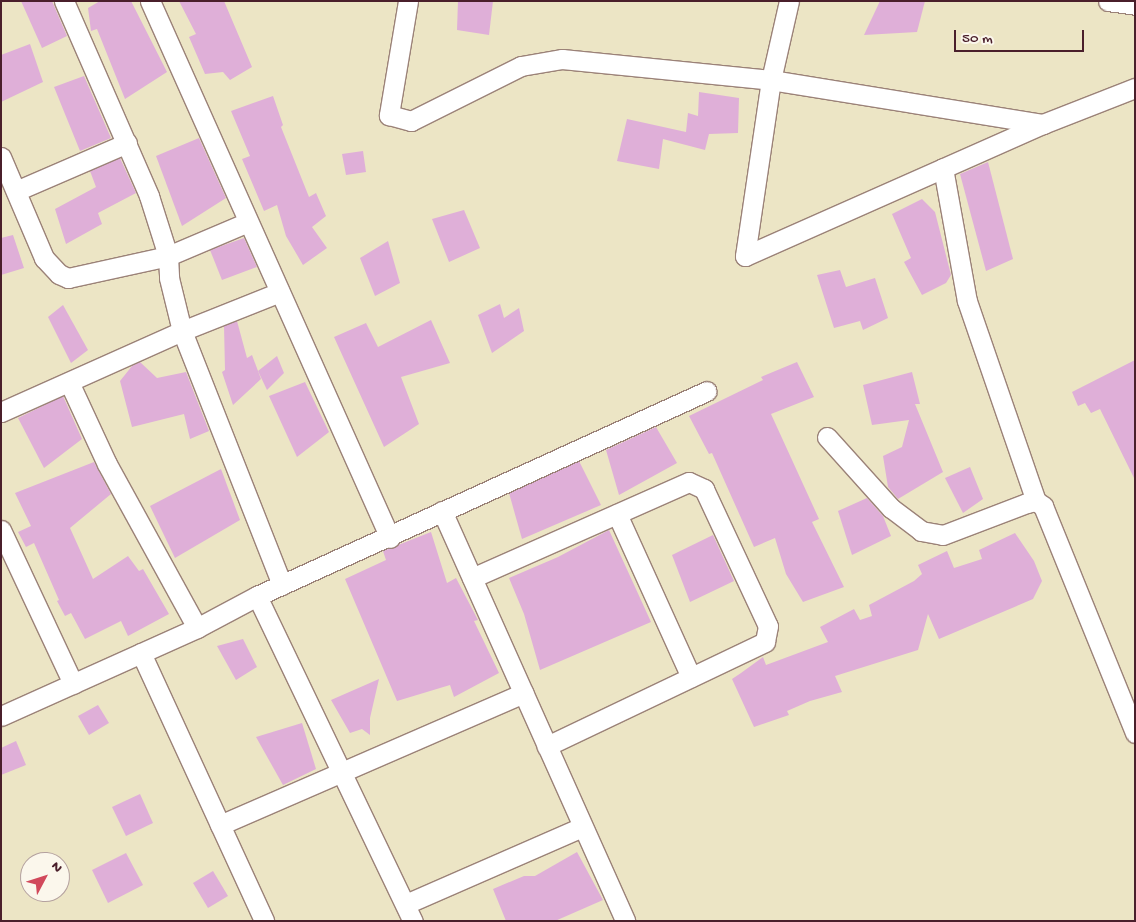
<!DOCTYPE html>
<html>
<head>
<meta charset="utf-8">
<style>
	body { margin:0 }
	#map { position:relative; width:1136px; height:922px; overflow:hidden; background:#ece5c5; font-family:"Gochi Hand",sans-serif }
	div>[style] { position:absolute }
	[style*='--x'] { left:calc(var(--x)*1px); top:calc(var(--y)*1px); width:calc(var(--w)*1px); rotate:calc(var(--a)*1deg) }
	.building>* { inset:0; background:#dfafd8 }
	.roads { filter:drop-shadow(1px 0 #9b8278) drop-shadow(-1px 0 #9b8278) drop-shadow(0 1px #9b8278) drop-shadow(0 -1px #9b8278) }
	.street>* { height:19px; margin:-9.5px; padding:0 9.5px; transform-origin:9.5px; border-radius:9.5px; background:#fff }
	span { translate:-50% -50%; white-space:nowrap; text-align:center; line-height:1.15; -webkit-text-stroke:4.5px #fbf7ec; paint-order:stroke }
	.frame { position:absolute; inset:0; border:2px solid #4a1f2b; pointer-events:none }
	.north { position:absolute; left:20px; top:852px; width:50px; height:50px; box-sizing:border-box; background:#fbf7ec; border:1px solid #b4a19f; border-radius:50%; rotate:50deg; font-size:14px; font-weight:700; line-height:20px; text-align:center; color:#4a1f2b }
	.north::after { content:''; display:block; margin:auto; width:18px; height:22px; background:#d1495b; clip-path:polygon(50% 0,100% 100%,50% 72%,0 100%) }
	.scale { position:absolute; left:954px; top:30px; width:130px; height:22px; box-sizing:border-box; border:2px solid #4a1f2b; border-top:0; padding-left:6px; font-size:15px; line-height:18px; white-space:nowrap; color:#4a1f2b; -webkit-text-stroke:4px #fbf7ec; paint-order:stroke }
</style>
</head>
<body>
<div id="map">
	<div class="building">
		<div style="clip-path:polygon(21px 1px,52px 1px,67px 36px,42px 48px)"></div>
		<div style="clip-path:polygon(100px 1px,131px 1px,167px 72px,125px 99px,97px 29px,91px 31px,88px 8px)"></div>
		<div style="clip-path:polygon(179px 1px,224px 1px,252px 67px,230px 80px,223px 72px,205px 74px,189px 37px,196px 34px)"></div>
		<div style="clip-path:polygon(458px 1px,493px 1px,489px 35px,457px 30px)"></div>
		<div style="clip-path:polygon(880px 1px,925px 1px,917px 32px,864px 35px)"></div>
		<div style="clip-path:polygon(30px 44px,43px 82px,1px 102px,1px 55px)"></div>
		<div style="clip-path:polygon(84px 76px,111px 138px,80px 151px,54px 87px)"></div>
		<div style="clip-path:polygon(699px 92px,739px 98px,738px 133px,709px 134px,705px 150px,663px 139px,659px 169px,617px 161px,627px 119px,686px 132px,688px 113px,698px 116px)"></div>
		<div style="clip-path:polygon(273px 96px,283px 125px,281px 127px,309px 197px,316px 193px,326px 216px,312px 227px,327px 248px,303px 265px,286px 236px,277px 205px,264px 211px,242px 159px,250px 156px,231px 111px)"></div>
		<div style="clip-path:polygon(199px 138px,226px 198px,182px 226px,156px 156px)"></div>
		<div style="clip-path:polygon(363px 151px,366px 172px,346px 175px,342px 154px)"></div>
		<div style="clip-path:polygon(120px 158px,136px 193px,98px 213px,102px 224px,66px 244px,55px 209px,96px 187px,90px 171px)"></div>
		<div style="clip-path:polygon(988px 162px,1013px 259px,986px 271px,960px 174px)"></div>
		<div style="clip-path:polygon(922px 199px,935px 212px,951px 275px,946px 283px,922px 295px,904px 262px,911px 258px,892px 214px)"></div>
		<div style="clip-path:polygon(464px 210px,480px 248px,449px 262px,432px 219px)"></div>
		<div style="clip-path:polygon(13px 235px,24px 268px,1px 275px,1px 238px)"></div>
		<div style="clip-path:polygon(244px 238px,257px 267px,222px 280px,210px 250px)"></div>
		<div style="clip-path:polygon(388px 241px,400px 283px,375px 296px,360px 258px)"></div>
		<div style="clip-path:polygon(840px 270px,846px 287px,875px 278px,888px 318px,863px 330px,860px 321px,834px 328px,817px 275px)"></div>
		<div style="clip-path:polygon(500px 304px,504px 318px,519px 308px,524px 331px,492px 353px,478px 315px)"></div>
		<div style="clip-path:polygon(63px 305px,88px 350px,71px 363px,48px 317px)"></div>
		<div style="clip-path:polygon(431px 320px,450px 363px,401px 377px,419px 424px,384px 447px,334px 337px,366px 323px,378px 347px)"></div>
		<div style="clip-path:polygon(237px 321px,247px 358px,252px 355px,261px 379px,233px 405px,222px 372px,225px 370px,224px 326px)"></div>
		<div style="clip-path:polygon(277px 356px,284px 373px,267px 390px,258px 371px)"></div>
		<div style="clip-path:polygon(1135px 360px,1135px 480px,1100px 409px,1091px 413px,1085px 403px,1078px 406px,1072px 392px)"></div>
		<div style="clip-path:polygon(140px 362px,157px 378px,186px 372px,209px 431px,190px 439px,184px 414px,132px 427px,120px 381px,132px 366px)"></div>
		<div style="clip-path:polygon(797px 362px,814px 397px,771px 414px,819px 519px,812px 522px,844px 587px,803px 602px,786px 574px,775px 538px,754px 547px,712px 453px,709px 454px,689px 416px,763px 380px,761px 377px)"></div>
		<div style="clip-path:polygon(912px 372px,920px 404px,915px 404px,943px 472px,898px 499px,888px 487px,883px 456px,902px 447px,909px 420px,872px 425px,863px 385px)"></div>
		<div style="clip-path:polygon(305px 382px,329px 432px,297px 457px,269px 396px)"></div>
		<div style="clip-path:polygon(63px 396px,82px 439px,44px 468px,18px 418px)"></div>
		<div style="clip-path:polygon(656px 427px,677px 463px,619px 495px,606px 450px)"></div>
		<div style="clip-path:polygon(579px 461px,601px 505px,522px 539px,509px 493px)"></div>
		<div style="clip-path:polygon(94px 462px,111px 494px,70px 528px,93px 579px,128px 556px,139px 571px,143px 569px,169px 614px,128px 636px,121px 621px,85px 639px,71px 613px,65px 616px,57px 601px,59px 600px,34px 543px,26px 547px,18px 532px,31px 526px,15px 493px)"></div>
		<div style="clip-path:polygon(970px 467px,983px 499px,963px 513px,945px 478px)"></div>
		<div style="clip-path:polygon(221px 469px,240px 520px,175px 558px,150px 506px)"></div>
		<div style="clip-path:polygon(867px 498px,883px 516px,891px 536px,852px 555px,838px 511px)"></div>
		<div style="clip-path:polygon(609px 530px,651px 622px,540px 670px,524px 614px,509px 578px,558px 557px)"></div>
		<div style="clip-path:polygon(431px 532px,447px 583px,456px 578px,478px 620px,474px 621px,499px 673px,454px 697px,450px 685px,397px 701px,345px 579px,386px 560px,383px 551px)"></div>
		<div style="clip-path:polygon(1015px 533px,1034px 561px,1042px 581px,1033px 599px,939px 639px,928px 614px,918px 650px,835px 676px,842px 692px,810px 701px,787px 711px,789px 715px,754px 727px,732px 679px,741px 673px,763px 657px,766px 665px,828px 642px,820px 627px,854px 609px,860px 620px,872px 616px,869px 605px,914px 581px,922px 574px,918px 565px,947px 551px,954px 568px,982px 559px,979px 550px)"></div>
		<div style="clip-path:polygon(713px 535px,734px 581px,690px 602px,672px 555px)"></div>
		<div style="clip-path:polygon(243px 639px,257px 667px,236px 680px,217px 646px)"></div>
		<div style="clip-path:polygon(379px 679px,370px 718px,370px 735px,362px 729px,350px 733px,331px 700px)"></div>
		<div style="clip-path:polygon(98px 705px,109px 723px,89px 735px,78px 716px)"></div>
		<div style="clip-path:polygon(302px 723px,316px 769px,283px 785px,256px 737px)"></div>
		<div style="clip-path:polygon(16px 741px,26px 765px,1px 775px,1px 748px)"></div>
		<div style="clip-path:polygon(140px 794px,153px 823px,126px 836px,112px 807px)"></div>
		<div style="clip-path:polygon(577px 852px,603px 900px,555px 921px,506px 921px,493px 889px,524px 876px,535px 876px)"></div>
		<div style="clip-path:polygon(126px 853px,143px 885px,108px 903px,92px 870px)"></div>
		<div style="clip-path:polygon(213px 871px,228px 896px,208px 908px,193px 883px)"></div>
	</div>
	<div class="roads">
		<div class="street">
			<div style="--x:64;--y:1;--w:213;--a:66.4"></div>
			<div style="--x:149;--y:196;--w:63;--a:72.4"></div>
			<div style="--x:168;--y:256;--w:22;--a:87"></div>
			<div style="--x:169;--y:278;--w:55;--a:76.2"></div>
			<div style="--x:182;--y:331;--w:273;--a:68.5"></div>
			<div style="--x:150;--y:1;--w:588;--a:65.92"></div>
			<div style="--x:408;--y:1;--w:116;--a:99.5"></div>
			<div style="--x:389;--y:115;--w:23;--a:15"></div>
			<div style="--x:411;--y:121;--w:123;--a:-26.6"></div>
			<div style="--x:521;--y:66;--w:42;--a:-9.7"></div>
			<div style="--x:562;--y:59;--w:210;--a:5.7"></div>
			<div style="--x:771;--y:80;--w:276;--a:9.2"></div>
			<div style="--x:1108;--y:1;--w:27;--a:8"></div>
			<div style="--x:1;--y:157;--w:110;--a:66.9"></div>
			<div style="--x:44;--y:258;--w:22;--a:47"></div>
			<div style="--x:59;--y:274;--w:10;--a:24"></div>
			<div style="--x:68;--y:278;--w:102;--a:-12.4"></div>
			<div style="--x:168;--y:256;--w:87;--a:-23"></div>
			<div style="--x:943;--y:168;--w:135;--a:79.8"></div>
			<div style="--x:967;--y:301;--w:212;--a:71"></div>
			<div style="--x:16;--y:191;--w:121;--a:-23.4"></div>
			<div style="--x:745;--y:256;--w:326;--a:-23.9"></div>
			<div style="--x:1043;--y:124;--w:99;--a:-21.4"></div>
			<div style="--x:745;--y:256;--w:178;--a:-81.6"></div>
			<div style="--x:771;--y:80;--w:81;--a:-77.2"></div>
			<div style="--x:69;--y:382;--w:90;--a:65.1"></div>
			<div style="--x:107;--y:464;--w:187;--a:61.2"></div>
			<div style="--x:1;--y:412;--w:198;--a:-24.1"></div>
			<div style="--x:182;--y:331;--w:105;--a:-21.7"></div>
			<div style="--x:827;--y:437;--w:96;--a:48"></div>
			<div style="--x:891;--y:508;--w:38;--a:37"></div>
			<div style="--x:921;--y:531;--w:22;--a:10"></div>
			<div style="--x:943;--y:535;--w:90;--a:-20.9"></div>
			<div style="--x:1027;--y:503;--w:9;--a:-13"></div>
			<div style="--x:1036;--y:501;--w:9;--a:36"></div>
			<div style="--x:1043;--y:506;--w:245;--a:67.9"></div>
			<div style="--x:442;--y:511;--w:449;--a:65.9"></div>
			<div style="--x:617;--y:514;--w:179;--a:65.6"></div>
			<div style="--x:1;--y:530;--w:170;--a:64.9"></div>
			<div style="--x:472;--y:578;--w:237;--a:-23.9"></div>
			<div style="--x:689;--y:482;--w:17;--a:25"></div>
			<div style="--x:704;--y:489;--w:151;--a:65"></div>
			<div style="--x:768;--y:626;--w:16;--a:101"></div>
			<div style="--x:765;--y:642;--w:242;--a:154.5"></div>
			<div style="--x:257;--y:596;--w:361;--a:64.4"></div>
			<div style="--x:141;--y:653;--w:295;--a:65.3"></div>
			<div style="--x:1;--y:716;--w:215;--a:-24.2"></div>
			<div style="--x:197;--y:628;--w:68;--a:-28.1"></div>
			<div style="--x:257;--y:596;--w:494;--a:-24.5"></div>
			<div style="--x:220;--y:825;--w:331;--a:-23.5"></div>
			<div style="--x:406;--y:904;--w:192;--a:-23.6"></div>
		</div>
	</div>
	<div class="frame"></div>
	<div class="north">N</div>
	<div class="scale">50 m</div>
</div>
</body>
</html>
